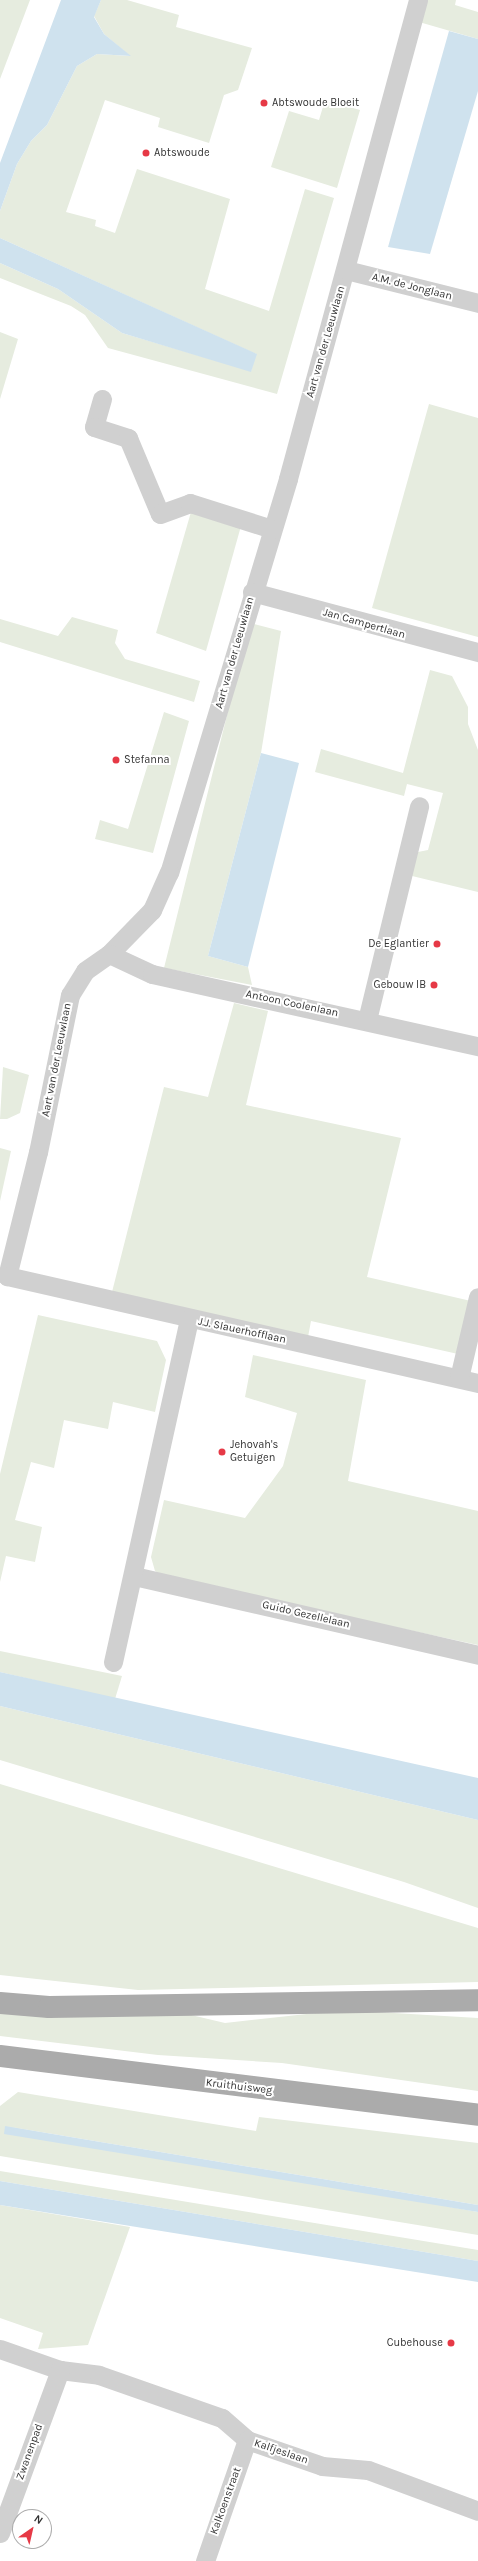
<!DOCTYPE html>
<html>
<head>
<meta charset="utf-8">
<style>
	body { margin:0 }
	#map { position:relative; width:478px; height:2561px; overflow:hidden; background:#fff; font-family:Karla,sans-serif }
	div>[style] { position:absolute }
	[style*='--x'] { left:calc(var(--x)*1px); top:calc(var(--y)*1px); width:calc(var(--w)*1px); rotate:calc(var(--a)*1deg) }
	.green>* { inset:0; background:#e6ecdf }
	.water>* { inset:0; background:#cfe2ee }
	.minor>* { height:19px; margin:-9.5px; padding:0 9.5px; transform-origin:9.5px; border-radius:9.5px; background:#d0d0d0 }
	.primary>* { height:22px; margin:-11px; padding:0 11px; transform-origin:11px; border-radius:11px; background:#ababab }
	.dots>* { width:11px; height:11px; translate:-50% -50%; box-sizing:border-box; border:2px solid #fff; border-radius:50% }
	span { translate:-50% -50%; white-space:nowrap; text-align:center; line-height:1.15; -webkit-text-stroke:4px #fff; paint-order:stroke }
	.poi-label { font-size:11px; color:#333 }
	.left { translate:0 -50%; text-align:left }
	.right { translate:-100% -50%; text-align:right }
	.street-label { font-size:11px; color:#333 }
	.north { position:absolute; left:12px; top:2509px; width:40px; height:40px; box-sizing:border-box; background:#fff; border:1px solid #adadad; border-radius:50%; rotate:34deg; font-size:11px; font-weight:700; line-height:16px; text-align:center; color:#333 }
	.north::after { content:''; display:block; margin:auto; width:14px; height:18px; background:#e63946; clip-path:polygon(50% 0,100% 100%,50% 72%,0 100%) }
</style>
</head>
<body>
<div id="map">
	<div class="green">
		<div style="clip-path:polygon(0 0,30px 0,0 79px)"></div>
		<div style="clip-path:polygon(101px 0,127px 0,179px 15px,176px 27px,252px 48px,238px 90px,224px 95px,209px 143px,158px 127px,160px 118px,105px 100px,66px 212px,96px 220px,95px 226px,115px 233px,137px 169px,230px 199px,205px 289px,269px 311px,305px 189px,334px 198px,277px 394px,108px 348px,85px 315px,71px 306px,0 278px,0 263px,58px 289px,122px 333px,251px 371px,256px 354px,0 238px,0 211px,17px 164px,31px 141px,47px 125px,77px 66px,97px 54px,130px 56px,104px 34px,94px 16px)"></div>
		<div style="clip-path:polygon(424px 0,456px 0,455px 5px,478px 12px,478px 39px,419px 22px)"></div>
		<div style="clip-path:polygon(325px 100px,360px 110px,337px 188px,271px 167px,289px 111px,319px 120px)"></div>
		<div style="clip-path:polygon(0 332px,18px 339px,0 399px)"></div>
		<div style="clip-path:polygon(429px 404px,478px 418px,478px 637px,372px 608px)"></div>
		<div style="clip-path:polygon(191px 512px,241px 526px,206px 651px,156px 633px)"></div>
		<div style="clip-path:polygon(72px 617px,118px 630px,115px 643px,125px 659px,200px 681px,194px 702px,0 642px,0 619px,58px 636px)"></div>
		<div style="clip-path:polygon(250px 623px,281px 631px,261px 753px,208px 956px,248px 967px,252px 985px,164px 968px)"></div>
		<div style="clip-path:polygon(430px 670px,452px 676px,468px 707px,468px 724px,478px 750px,478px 892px,408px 875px,413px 853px,428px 850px,443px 793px,407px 784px,404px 796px,315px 772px,321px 749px,403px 773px)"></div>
		<div style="clip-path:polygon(164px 712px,189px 721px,153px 853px,95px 839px,100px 820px,128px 829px)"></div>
		<div style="clip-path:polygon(234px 1003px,268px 1011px,246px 1105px,401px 1138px,367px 1277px,471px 1301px,458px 1354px,311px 1321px,308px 1337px,112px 1292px,164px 1087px,208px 1097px)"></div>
		<div style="clip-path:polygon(3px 1067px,29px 1075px,20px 1113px,7px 1119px,0 1119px)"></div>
		<div style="clip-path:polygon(0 1148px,11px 1151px,0 1201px)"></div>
		<div style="clip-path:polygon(38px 1315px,157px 1341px,166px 1360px,155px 1412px,113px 1402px,108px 1429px,64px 1420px,54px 1468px,31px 1462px,15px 1520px,42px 1527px,35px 1562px,6px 1556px,0 1582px,0 1474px)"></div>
		<div style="clip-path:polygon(253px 1355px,366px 1380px,348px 1481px,478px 1511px,478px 1645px,168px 1578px,155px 1571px,151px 1557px,164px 1500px,245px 1518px,283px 1466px,297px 1413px,245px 1397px)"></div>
		<div style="clip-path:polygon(0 1651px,122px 1676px,115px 1699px,0 1672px)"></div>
		<div style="clip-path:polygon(0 1706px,478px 1820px,478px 1908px,404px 1882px,0 1760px)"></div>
		<div style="clip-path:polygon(0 1784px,478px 1928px,478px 1982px,138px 1990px,0 1975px)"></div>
		<div style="clip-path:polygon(0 2010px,187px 2014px,225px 2023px,343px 2010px,478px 2018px,478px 2091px,282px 2063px,158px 2055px,0 2036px)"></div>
		<div style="clip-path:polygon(18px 2092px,256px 2131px,259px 2117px,478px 2143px,478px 2205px,5px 2126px,478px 2212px,478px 2235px,0 2156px,0 2106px)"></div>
		<div style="clip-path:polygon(0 2171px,478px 2250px,478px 2261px,0 2181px)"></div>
		<div style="clip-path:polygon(0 2205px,130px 2227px,88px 2345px,38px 2349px,43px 2333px,0 2318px)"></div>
	</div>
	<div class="water">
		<div style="clip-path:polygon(61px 0,101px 0,94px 17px,104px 34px,131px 56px,97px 54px,77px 66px,47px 125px,31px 141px,17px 164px,0 211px,0 163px)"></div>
		<div style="clip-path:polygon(449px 31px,478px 39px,478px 91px,430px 254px,388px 247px)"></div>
		<div style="clip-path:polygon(0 238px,257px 354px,251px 372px,122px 333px,58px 289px,0 263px)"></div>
		<div style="clip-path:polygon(261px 753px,299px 763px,248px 967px,208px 956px)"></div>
		<div style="clip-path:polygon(0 1672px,478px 1778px,478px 1820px,0 1706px)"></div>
		<div style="clip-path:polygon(5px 2126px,478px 2205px,478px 2212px,4px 2134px)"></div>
		<div style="clip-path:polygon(0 2181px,478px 2261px,478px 2282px,0 2205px)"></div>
	</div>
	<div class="minor">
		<div style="--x:418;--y:0;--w:496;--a:105.2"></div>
		<div style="--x:288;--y:479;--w:411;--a:106.8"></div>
		<div style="--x:169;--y:872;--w:42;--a:114.1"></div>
		<div style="--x:152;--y:910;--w:62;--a:134.3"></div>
		<div style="--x:109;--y:954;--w:29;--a:145"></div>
		<div style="--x:85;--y:971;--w:28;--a:122"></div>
		<div style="--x:70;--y:995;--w:160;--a:101.5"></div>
		<div style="--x:38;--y:1152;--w:128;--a:104"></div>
		<div style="--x:7;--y:1276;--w:483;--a:12.8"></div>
		<div style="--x:346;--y:270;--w:136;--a:14"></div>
		<div style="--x:102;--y:399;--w:29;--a:106"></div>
		<div style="--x:94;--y:427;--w:36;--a:18"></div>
		<div style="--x:128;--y:438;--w:82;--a:67.2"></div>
		<div style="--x:160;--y:514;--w:32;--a:-20"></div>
		<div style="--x:190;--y:503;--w:86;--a:17.6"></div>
		<div style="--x:252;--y:592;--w:234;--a:14.9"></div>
		<div style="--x:109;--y:954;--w:47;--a:24.9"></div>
		<div style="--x:152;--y:974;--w:334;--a:12.5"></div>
		<div style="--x:367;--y:1020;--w:220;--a:-76.3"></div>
		<div style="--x:459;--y:1378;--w:83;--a:-76.8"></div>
		<div style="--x:134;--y:1576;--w:353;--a:12.9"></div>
		<div style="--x:113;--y:1662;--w:351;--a:-77.5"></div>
		<div style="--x:0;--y:2349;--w:64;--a:19.3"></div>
		<div style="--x:60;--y:2370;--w:39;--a:7"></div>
		<div style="--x:99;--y:2375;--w:130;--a:19.3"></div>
		<div style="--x:222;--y:2418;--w:33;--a:41"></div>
		<div style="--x:247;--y:2440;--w:79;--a:19.1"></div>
		<div style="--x:322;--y:2466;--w:46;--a:5"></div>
		<div style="--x:368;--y:2470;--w:117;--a:20.4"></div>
		<div style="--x:0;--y:2533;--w:174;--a:-69.8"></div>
		<div style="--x:205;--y:2561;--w:128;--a:-70.9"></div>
	</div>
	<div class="primary">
		<div style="--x:0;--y:2003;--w:49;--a:4.7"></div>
		<div style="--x:49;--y:2007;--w:429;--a:-0.9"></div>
		<div style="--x:0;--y:2056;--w:482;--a:7"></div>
	</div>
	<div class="dots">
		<div style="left:264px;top:103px;background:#e63946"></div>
		<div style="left:146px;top:153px;background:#e63946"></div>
		<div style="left:116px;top:760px;background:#e63946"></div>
		<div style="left:437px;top:944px;background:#e63946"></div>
		<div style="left:434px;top:985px;background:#e63946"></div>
		<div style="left:222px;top:1452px;background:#e63946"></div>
		<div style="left:451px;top:2343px;background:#e63946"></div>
	</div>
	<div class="poi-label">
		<span class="left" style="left:272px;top:103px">Abtswoude Bloeit</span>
		<span class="left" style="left:154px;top:153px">Abtswoude</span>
		<span class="left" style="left:124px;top:760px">Stefanna</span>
		<span class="right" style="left:429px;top:944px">De Eglantier</span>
		<span class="right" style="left:426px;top:985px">Gebouw IB</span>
		<span class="left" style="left:230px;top:1452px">Jehovah's<br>Getuigen</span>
		<span class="right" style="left:443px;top:2343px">Cubehouse</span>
	</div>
	<div class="street-label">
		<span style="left:412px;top:287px;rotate:14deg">A.M. de Jonglaan</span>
		<span style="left:326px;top:342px;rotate:-74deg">Aart van der Leeuwlaan</span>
		<span style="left:364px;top:624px;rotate:16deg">Jan Campertlaan</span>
		<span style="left:235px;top:653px;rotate:-74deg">Aart van der Leeuwlaan</span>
		<span style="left:292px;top:1004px;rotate:12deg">Antoon Coolenlaan</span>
		<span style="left:57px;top:1060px;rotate:-79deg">Aart van der Leeuwlaan</span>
		<span style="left:242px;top:1331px;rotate:12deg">J.J. Slauerhofflaan</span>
		<span style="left:306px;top:1615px;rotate:13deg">Guido Gezellelaan</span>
		<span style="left:239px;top:2087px;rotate:7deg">Kruithuisweg</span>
		<span style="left:30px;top:2452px;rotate:-70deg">Zwanenpad</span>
		<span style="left:281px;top:2452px;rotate:19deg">Kalfjeslaan</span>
		<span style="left:226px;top:2501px;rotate:-70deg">Kalkoenstraat</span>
	</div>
	<div class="north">N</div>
</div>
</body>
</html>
